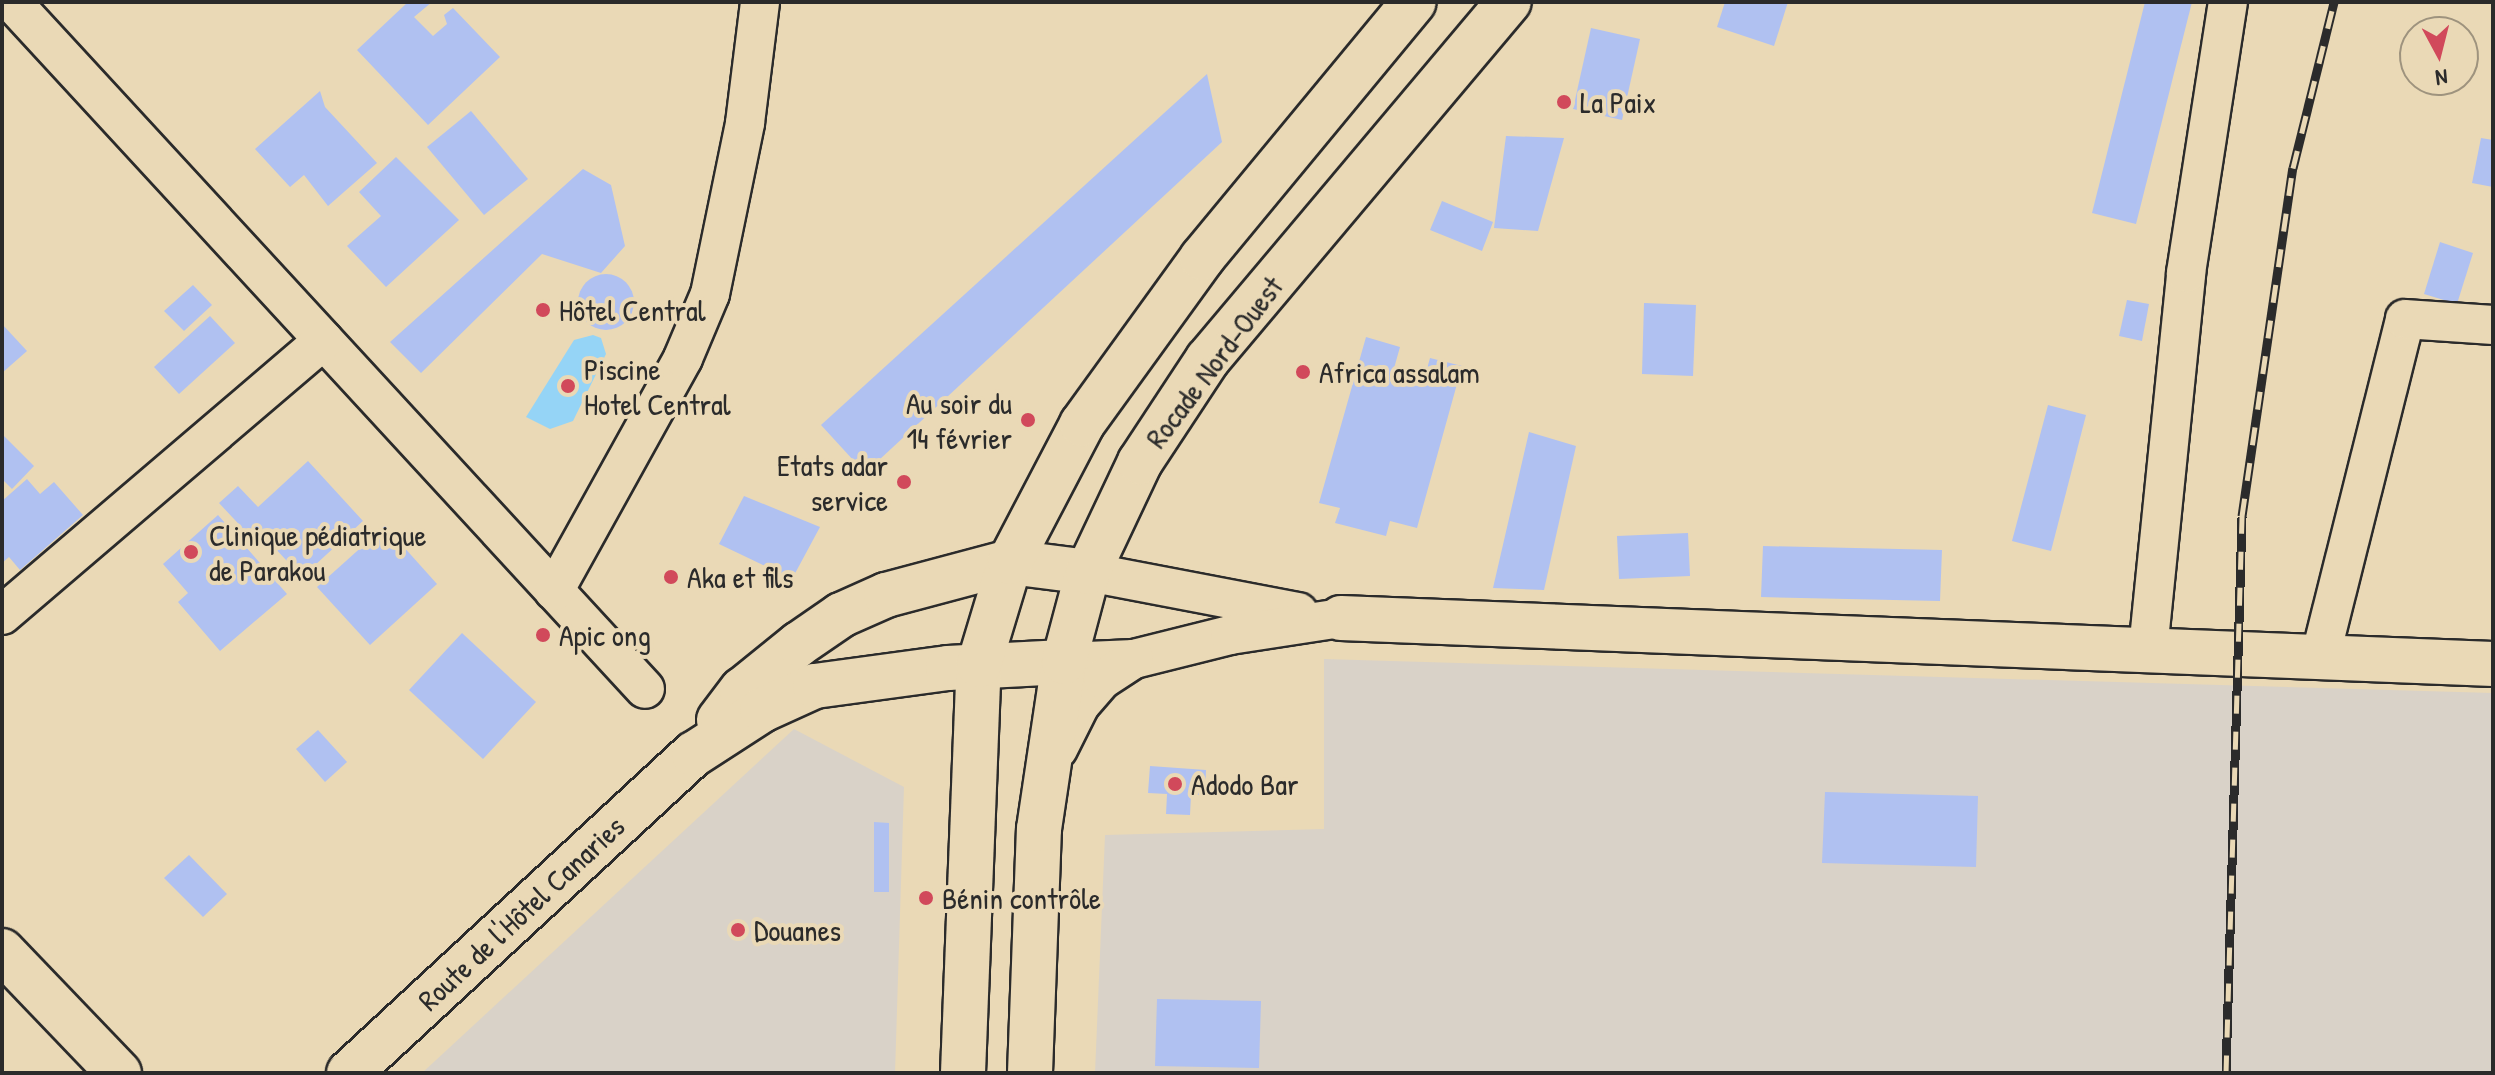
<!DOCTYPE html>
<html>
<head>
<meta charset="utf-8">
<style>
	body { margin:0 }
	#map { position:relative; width:2495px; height:1075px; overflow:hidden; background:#ead9b6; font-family:"Patrick Hand",sans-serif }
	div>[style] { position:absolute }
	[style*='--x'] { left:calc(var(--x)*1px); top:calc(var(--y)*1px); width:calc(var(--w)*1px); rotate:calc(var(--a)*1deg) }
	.built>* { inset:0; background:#d9d2c8 }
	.water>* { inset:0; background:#95d4f6 }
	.building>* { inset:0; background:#b0c1f1 }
	.round { border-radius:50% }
	.roads { filter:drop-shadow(2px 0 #2b2b2b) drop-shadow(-2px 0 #2b2b2b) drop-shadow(0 2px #2b2b2b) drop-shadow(0 -2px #2b2b2b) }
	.minor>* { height:38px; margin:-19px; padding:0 19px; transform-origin:19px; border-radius:19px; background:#ead9b6 }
	.tertiary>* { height:44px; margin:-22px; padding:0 22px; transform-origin:22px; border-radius:22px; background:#ead9b6 }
	.primary>* { height:44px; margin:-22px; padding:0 22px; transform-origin:22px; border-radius:22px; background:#ead9b6 }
	.rail>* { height:9px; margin-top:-4.5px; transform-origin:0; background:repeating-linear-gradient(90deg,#ead9b6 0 18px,#2b2b2b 0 36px); box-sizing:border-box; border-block:2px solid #2b2b2b }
	.dots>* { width:22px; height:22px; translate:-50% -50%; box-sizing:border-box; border:4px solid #ead9b6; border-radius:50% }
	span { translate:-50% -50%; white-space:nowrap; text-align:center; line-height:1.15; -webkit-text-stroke:8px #ead9b6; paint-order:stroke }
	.poi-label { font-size:30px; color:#2b2b2b }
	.left { translate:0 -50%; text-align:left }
	.right { translate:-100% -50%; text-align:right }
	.street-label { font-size:30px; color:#2b2b2b }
	.frame { position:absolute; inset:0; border:4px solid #2b2b2b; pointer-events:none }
	.north { position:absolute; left:2399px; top:16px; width:80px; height:80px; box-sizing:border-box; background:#ead9b6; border:2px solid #9e937e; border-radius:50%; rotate:173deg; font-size:22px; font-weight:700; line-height:32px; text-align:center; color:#2b2b2b }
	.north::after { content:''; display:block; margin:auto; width:28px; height:36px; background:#d1495b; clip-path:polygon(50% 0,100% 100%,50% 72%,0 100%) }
</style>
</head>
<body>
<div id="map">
	<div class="built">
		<div style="clip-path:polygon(1324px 659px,2493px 693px,2493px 1073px,1095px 1073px,1105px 835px,1324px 829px)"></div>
		<div style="clip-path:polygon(794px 729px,904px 787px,895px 1073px,422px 1073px)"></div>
	</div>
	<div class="water">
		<div style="clip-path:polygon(593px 335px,601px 338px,606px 354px,573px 421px,550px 429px,526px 417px,574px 340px)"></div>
	</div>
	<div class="building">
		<div style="clip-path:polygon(408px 2px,432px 2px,414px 17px,433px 36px,447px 24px,444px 15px,453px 8px,500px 57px,428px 125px,357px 50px)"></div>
		<div style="clip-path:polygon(1725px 2px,1788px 2px,1774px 46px,1717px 27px)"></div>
		<div style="clip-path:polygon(2145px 2px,2192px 2px,2136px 224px,2092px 213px)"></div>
		<div style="clip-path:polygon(1591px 28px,1640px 39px,1622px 120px,1573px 109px)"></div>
		<div style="clip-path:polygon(1207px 74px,1222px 142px,865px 473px,821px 425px)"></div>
		<div style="clip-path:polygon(320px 91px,325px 107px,377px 163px,328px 206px,304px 175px,290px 187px,255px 149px)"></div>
		<div style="clip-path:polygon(471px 111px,528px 179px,484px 215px,427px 147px)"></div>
		<div style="clip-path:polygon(1506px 136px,1564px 138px,1538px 231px,1494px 228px)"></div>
		<div style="clip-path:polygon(2481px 138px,2493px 140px,2493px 187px,2472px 183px)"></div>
		<div style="clip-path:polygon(396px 157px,459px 220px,386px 287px,347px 246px,381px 216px,359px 192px)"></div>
		<div style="clip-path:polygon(583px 169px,611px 185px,625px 246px,601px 273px,542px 254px,421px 373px,390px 342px)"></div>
		<div style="clip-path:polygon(1442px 201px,1493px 222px,1482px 251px,1430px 230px)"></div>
		<div style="clip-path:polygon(2440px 242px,2473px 253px,2457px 304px,2424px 294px)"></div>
		<div class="round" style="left:578px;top:274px;width:56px;height:56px"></div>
		<div style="clip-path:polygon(193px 285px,212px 305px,184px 331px,164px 311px)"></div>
		<div style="clip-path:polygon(2127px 300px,2149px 304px,2142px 341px,2119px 336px)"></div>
		<div style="clip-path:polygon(1644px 303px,1696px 305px,1693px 376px,1642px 374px)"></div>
		<div style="clip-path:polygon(210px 316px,235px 343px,179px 394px,154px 367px)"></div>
		<div style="clip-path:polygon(2px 324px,27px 351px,2px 373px)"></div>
		<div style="clip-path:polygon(1366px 337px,1400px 347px,1391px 379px,1422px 387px,1430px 358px,1462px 366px,1417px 528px,1390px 521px,1386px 536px,1335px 523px,1340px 508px,1319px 503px)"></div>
		<div style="clip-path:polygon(2048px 405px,2086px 415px,2051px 551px,2012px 541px)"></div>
		<div style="clip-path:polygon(1529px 432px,1576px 446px,1544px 590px,1493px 588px)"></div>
		<div style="clip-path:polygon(2px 434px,34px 466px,12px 489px,2px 479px)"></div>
		<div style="clip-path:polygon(308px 461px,363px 521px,302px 577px,256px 528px,249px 535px,219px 503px,238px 486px,258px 507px)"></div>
		<div style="clip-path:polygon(27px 479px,40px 494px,54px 482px,83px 515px,20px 570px,9px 557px,2px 563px,2px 501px)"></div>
		<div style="clip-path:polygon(744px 496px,820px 527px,792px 579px,719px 544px)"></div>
		<div style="clip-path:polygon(218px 515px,287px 594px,220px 651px,178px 602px,188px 593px,163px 564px)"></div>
		<div style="clip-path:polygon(385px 526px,437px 584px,370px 645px,317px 587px)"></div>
		<div style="clip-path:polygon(1688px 533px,1690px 576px,1619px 579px,1617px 536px)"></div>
		<div style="clip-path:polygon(1763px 546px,1942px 550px,1940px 601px,1761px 597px)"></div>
		<div style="clip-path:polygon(462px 633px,536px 702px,483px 759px,409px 690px)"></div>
		<div style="clip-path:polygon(318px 730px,347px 762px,325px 782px,296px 749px)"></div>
		<div style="clip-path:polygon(1150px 766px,1206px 770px,1205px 795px,1191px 795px,1190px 815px,1166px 814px,1167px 794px,1148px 793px)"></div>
		<div style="clip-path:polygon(1825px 792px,1978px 796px,1976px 867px,1822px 863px)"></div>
		<div style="clip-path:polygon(874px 822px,889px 823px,889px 892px,874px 892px)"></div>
		<div style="clip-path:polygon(189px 855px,227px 894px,203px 917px,164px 878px)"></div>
		<div style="clip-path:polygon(1157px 999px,1261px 1001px,1259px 1068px,1155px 1066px)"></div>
	</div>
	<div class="roads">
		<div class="minor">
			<div style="--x:12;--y:2;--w:934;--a:47.34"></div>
			<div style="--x:1088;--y:572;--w:214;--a:10.8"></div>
			<div style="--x:554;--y:591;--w:266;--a:-61"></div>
			<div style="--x:683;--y:358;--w:69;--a:-67.1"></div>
			<div style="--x:710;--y:294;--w:175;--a:-78.4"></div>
			<div style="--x:745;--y:123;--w:122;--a:-82.9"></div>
			<div style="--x:2;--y:615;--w:423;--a:-40.5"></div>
			<div style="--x:2148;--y:650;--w:379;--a:-84.2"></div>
			<div style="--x:2186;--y:273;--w:274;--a:-81.2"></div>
			<div style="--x:2320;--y:658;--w:349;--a:-75.9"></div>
			<div style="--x:2405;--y:319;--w:88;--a:3.9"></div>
			<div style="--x:1064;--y:662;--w:70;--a:-2.5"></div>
			<div style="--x:1134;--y:659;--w:99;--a:-14"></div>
			<div style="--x:1230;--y:635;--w:112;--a:-8.7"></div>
			<div style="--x:1058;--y:749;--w:49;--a:-63.4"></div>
			<div style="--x:1080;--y:705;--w:35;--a:-49"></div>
			<div style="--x:1103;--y:679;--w:37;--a:-33"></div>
		</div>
		<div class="tertiary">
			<div style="--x:1341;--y:618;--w:1153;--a:2.29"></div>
			<div style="--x:719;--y:720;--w:38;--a:-53"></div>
			<div style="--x:742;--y:690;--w:73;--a:-38.9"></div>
			<div style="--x:799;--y:644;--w:51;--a:-34.6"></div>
			<div style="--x:841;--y:615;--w:49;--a:-24"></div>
			<div style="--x:886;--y:595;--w:128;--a:-14.9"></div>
			<div style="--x:1010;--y:562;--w:79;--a:7.3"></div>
			<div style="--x:2;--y:951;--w:169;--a:46.2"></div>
			<div style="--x:349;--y:1073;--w:470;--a:-42.8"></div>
			<div style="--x:694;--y:754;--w:81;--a:-32.9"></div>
			<div style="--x:762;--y:710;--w:58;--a:-24.4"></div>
			<div style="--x:815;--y:686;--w:134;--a:-7.7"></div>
			<div style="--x:948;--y:668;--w:116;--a:-3"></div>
		</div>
		<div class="primary">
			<div style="--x:963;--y:1073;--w:408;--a:-87.8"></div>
			<div style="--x:979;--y:665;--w:108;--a:-73.2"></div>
			<div style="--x:1010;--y:562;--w:156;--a:-62.4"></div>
			<div style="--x:1082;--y:424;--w:205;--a:-54.1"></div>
			<div style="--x:1202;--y:258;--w:332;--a:-50.4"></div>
			<div style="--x:1030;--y:1073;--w:244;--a:-87.9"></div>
			<div style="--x:1039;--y:829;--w:169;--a:-81.5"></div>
			<div style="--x:1064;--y:662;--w:93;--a:-75.1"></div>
			<div style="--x:1088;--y:572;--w:122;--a:-64.7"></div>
			<div style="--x:1140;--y:462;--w:123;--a:-56.6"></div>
			<div style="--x:1208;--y:359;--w:467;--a:-49.9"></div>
		</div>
	</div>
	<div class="rail">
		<div style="--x:2226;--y:1073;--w:557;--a:-88.35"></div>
		<div style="--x:2242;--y:516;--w:352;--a:-81.7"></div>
		<div style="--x:2293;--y:168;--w:171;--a:-76.1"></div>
	</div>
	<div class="dots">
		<div style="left:1564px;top:102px;background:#d1495b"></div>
		<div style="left:543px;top:310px;background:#d1495b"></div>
		<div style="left:1303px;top:372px;background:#d1495b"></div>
		<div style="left:568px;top:386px;background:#d1495b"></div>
		<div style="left:1028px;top:420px;background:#d1495b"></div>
		<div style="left:904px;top:482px;background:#d1495b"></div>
		<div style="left:191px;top:552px;background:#d1495b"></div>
		<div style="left:671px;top:577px;background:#d1495b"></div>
		<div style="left:543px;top:635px;background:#d1495b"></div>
		<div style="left:1175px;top:784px;background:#d1495b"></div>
		<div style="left:926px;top:898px;background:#d1495b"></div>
		<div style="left:738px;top:930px;background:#d1495b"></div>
	</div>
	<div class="poi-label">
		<span class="left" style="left:1580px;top:102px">La Paix</span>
		<span class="left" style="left:559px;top:310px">Hôtel Central</span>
		<span class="left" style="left:584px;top:386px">Piscine<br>Hotel Central</span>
		<span class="left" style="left:1319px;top:372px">Africa assalam</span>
		<span class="right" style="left:1012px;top:420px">Au soir du<br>14 février</span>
		<span class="right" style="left:888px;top:482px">Etats adar<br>service</span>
		<span class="left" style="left:209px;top:552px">Clinique pédiatrique<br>de Parakou</span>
		<span class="left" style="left:687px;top:577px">Aka et fils</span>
		<span class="left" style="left:559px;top:635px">Apic ong</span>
		<span class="left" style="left:1191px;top:784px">Adodo Bar</span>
		<span class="left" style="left:942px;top:898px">Bénin contrôle</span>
		<span class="left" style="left:754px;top:930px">Douanes</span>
	</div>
	<div class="street-label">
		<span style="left:1214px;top:362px;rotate:-53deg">Rocade Nord-Ouest</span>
		<span style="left:521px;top:913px;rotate:-43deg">Route de l'Hôtel Canaries</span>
	</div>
	<div class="frame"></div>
	<div class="north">N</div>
</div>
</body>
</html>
